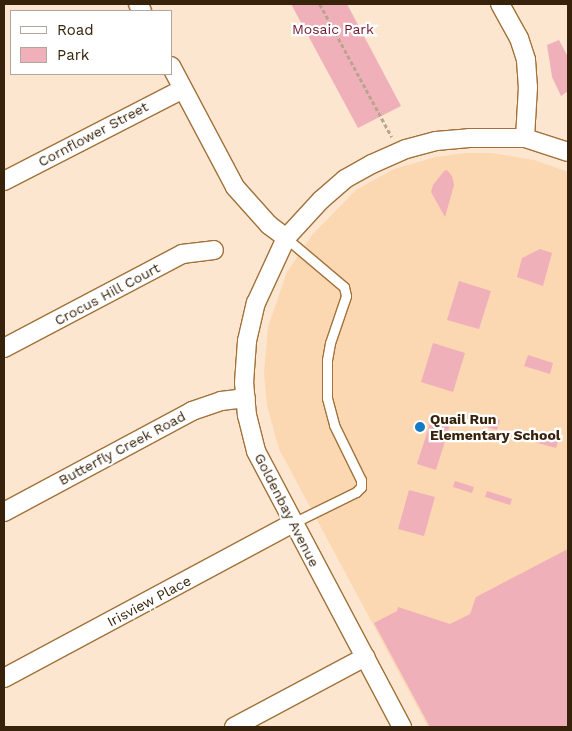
<!DOCTYPE html>
<html>
<head>
<meta charset="utf-8">
<style>
	body { margin:0 }
	#map { position:relative; width:572px; height:731px; overflow:hidden; background:#fce6d0; font-family:"Work Sans",sans-serif }
	div>[style] { position:absolute }
	[style*='--x'] { left:calc(var(--x)*1px); top:calc(var(--y)*1px); width:calc(var(--w)*1px); rotate:calc(var(--a)*1deg) }
	.built>* { inset:0; background:#fbd7b2 }
	.green>* { inset:0; background:#efb0ba }
	.path>* { height:2.5px; margin-top:-1.25px; transform-origin:0; background:repeating-linear-gradient(90deg,#baa48e 0 4px,transparent 0 6.5px) }
	.roads { filter:drop-shadow(1px 0 #a17139) drop-shadow(-1px 0 #a17139) drop-shadow(0 1px #a17139) drop-shadow(0 -1px #a17139) }
	.service>* { height:9px; margin:-4.5px; padding:0 4.5px; transform-origin:4.5px; border-radius:4.5px; background:#fff }
	.minor>* { height:18px; margin:-9px; padding:0 9px; transform-origin:9px; border-radius:9px; background:#fff }
	.dots>* { width:14px; height:14px; translate:-50% -50%; box-sizing:border-box; border:2px solid #fff; border-radius:50% }
	span { translate:-50% -50%; white-space:nowrap; text-align:center; line-height:1.15; -webkit-text-stroke:4.5px #fff; paint-order:stroke }
	.park-label { font-size:14px; color:#6c1c33 }
	.street-label { font-size:14px; color:#37230b }
	.poi-label { font-size:14px; color:#37230b; font-weight:700 }
	.left { translate:0 -50%; text-align:left }
	.frame { position:absolute; inset:0; border:5px solid #37230b; pointer-events:none }
	.legend { position:absolute; left:10px; top:10px; width:162px; height:65px; box-sizing:border-box; background:#fff; border:1px solid #afa79d; margin:0; padding:6px 9px; list-style:none; font-size:15px; color:#37230b }
	.legend li { display:flex; align-items:center; gap:10px; height:25px }
	.legend b { width:25px; border:1px solid #afa79d }
</style>
</head>
<body>
<div id="map">
	<div class="built">
		<div style="clip-path:polygon(465px 153px,492px 153px,534px 160px,568px 172px,568px 727px,428px 727px,279px 449px,267px 406px,264px 373px,268px 327px,287px 272px,312px 235px,356px 190px,394px 169px,436px 157px)"></div>
	</div>
	<div class="green">
		<div style="clip-path:polygon(291px 4px,347px 4px,401px 106px,358px 128px)"></div>
		<div style="clip-path:polygon(559px 40px,568px 57px,568px 91px,561px 96px,552px 77px,547px 45px)"></div>
		<div style="clip-path:polygon(447px 170px,452px 176px,454px 185px,445px 217px,431px 192px,433px 185px,444px 171px)"></div>
		<div style="clip-path:polygon(540px 249px,552px 253px,543px 286px,517px 277px,522px 258px)"></div>
		<div style="clip-path:polygon(459px 281px,491px 291px,479px 329px,447px 320px)"></div>
		<div style="clip-path:polygon(433px 343px,465px 353px,453px 392px,421px 382px)"></div>
		<div style="clip-path:polygon(528px 355px,553px 363px,550px 374px,524px 366px)"></div>
		<div style="clip-path:polygon(481px 415px,500px 420px,497px 430px,479px 425px)"></div>
		<div style="clip-path:polygon(431px 420px,450px 425px,436px 470px,417px 464px)"></div>
		<div style="clip-path:polygon(533px 431px,559px 438px,556px 448px,530px 441px)"></div>
		<div style="clip-path:polygon(455px 481px,474px 487px,472px 493px,453px 487px)"></div>
		<div style="clip-path:polygon(409px 490px,435px 497px,424px 536px,398px 529px)"></div>
		<div style="clip-path:polygon(487px 491px,512px 499px,510px 505px,485px 497px)"></div>
		<div style="clip-path:polygon(568px 549px,568px 727px,430px 727px,374px 623px,397px 611px,398px 607px,450px 624px,470px 614px,476px 597px)"></div>
	</div>
	<div class="path">
		<div style="--x:320;--y:4;--w:151;--a:61.6"></div>
	</div>
	<div class="roads">
		<div class="service">
			<div style="--x:286;--y:238;--w:76;--a:40.2"></div>
			<div style="--x:344;--y:287;--w:9;--a:77"></div>
			<div style="--x:346;--y:296;--w:50;--a:108.8"></div>
			<div style="--x:330;--y:343;--w:17;--a:100"></div>
			<div style="--x:327;--y:360;--w:38;--a:90"></div>
			<div style="--x:327;--y:398;--w:28;--a:75"></div>
			<div style="--x:334;--y:425;--w:61;--a:63.9"></div>
			<div style="--x:361;--y:480;--w:7;--a:90"></div>
			<div style="--x:361;--y:487;--w:7;--a:135"></div>
			<div style="--x:356;--y:492;--w:70;--a:153.8"></div>
		</div>
		<div class="minor">
			<div style="--x:138;--y:4;--w:8;--a:60"></div>
			<div style="--x:500;--y:4;--w:39;--a:61"></div>
			<div style="--x:519;--y:38;--w:23;--a:72"></div>
			<div style="--x:526;--y:60;--w:27;--a:86"></div>
			<div style="--x:528;--y:87;--w:51;--a:93.4"></div>
			<div style="--x:171;--y:66;--w:137;--a:62.1"></div>
			<div style="--x:235;--y:187;--w:51;--a:48.2"></div>
			<div style="--x:269;--y:225;--w:21;--a:37"></div>
			<div style="--x:4;--y:181;--w:201;--a:-27.2"></div>
			<div style="--x:4;--y:348;--w:201;--a:-27.8"></div>
			<div style="--x:182;--y:254;--w:32;--a:-7"></div>
			<div style="--x:4;--y:512;--w:213;--a:-28.2"></div>
			<div style="--x:192;--y:411;--w:31;--a:-19"></div>
			<div style="--x:221;--y:401;--w:25;--a:-7"></div>
			<div style="--x:4;--y:678;--w:328;--a:-28.2"></div>
			<div style="--x:234;--y:727;--w:149;--a:-28.1"></div>
			<div style="--x:402;--y:727;--w:312;--a:-117.9"></div>
			<div style="--x:256;--y:451;--w:36;--a:-104"></div>
			<div style="--x:247;--y:416;--w:33;--a:-95"></div>
			<div style="--x:244;--y:383;--w:42;--a:-85.9"></div>
			<div style="--x:247;--y:341;--w:39;--a:-77"></div>
			<div style="--x:256;--y:303;--w:72;--a:-65.2"></div>
			<div style="--x:286;--y:238;--w:52;--a:-47.4"></div>
			<div style="--x:321;--y:200;--w:32;--a:-41"></div>
			<div style="--x:345;--y:179;--w:31;--a:-29"></div>
			<div style="--x:372;--y:164;--w:37;--a:-24"></div>
			<div style="--x:406;--y:149;--w:31;--a:-15"></div>
			<div style="--x:436;--y:141;--w:33;--a:-5"></div>
			<div style="--x:469;--y:138;--w:56;--a:0"></div>
			<div style="--x:525;--y:138;--w:45;--a:18"></div>
		</div>
	</div>
	<div class="dots">
		<div style="left:420px;top:427px;background:#147ac5"></div>
	</div>
	<div class="park-label">
		<span style="left:333px;top:29px">Mosaic Park</span>
	</div>
	<div class="street-label">
		<span style="left:93px;top:134px;rotate:-28deg">Cornflower Street</span>
		<span style="left:107px;top:294px;rotate:-28deg">Crocus Hill Court</span>
		<span style="left:122px;top:448px;rotate:-28deg">Butterfly Creek Road</span>
		<span style="left:287px;top:510px;rotate:63deg">Goldenbay Avenue</span>
		<span style="left:149px;top:601px;rotate:-28deg">Irisview Place</span>
	</div>
	<div class="poi-label">
		<span class="left" style="left:430px;top:427px">Quail Run<br>Elementary School</span>
	</div>
	<div class="frame"></div>
	<ul class="legend">
	<li><b style="height:6px;background:#fff"></b>Road</li>
	<li><b style="height:14px;background:#efb0ba"></b>Park</li>
	</ul>
</div>
</body>
</html>
